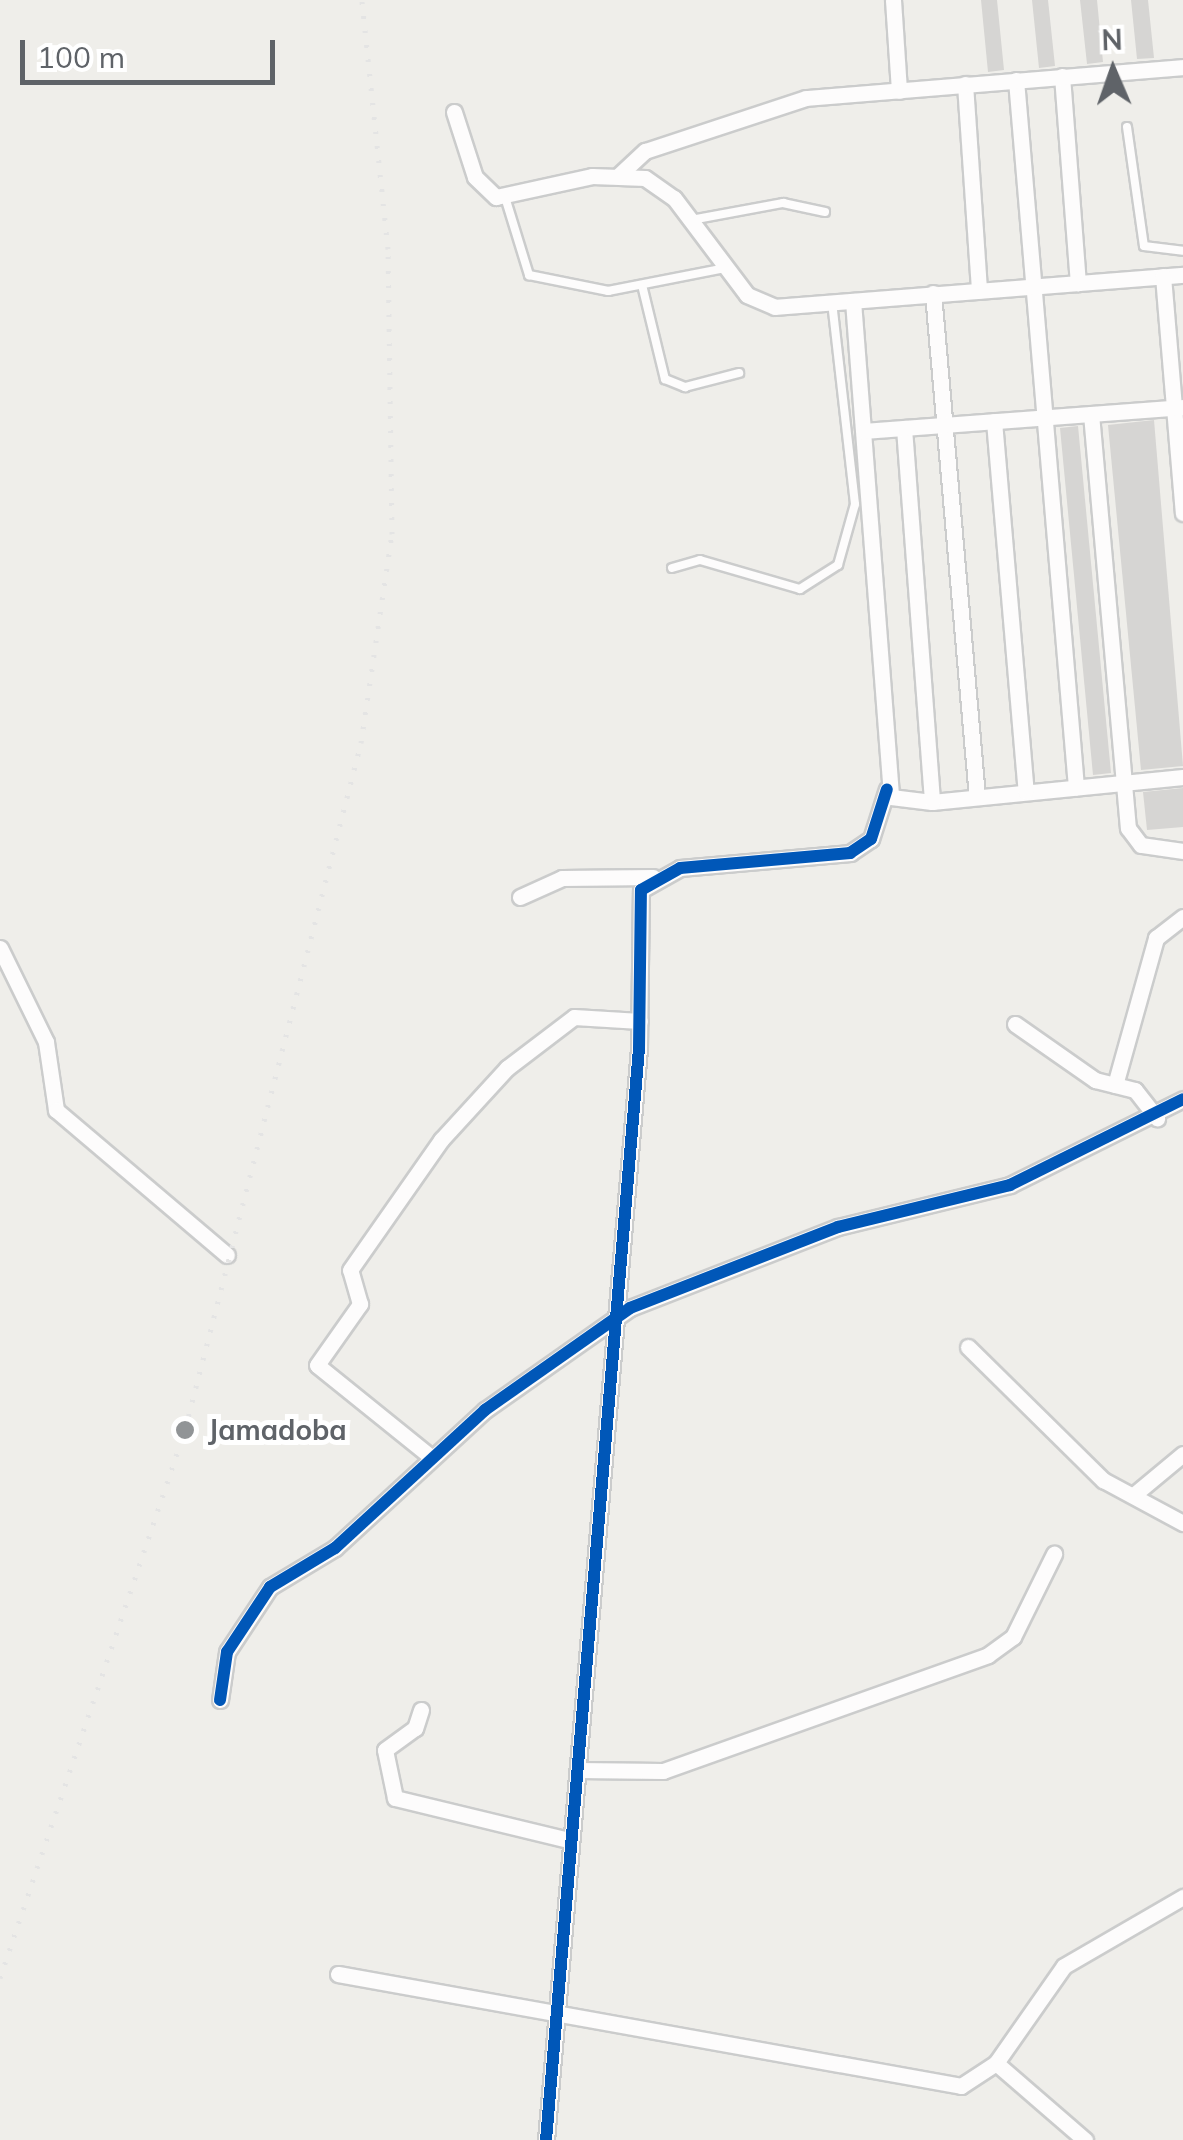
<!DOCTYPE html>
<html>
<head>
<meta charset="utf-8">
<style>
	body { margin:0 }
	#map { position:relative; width:1183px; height:2140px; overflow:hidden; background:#efeeea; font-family:Mulish,sans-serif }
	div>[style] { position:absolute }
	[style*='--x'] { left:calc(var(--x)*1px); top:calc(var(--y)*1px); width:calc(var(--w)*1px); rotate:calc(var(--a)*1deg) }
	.building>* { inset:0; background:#d6d5d3 }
	.roads { filter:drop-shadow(2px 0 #cbcccc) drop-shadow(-2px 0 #cbcccc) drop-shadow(0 2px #cbcccc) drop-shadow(0 -2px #cbcccc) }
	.service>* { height:8px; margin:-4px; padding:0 4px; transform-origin:4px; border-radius:4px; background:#fdfcfc }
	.minor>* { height:15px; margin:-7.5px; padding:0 7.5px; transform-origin:7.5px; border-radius:7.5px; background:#fdfcfc }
	.rail>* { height:5px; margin-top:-2.5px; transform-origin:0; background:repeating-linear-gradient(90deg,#e4e4e4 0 2.5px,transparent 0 14.5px) }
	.cycleway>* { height:12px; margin:-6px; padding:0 6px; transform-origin:6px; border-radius:6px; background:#0057b8 }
	.dots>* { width:28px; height:28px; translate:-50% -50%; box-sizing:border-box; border:5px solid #fff; border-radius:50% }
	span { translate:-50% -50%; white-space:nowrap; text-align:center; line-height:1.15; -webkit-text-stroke:10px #fff; paint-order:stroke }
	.poi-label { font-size:28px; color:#5f6368; font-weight:700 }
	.left { translate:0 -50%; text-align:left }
	.north { position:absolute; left:1063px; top:20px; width:100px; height:100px; -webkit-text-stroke:8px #fff; paint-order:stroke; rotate:358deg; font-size:28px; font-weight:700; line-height:40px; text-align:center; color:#5f6368 }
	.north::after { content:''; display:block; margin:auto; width:35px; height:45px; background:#5f6368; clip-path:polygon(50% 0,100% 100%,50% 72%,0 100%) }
	.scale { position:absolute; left:20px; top:40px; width:255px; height:45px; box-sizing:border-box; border:5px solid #5f6368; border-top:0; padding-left:12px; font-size:30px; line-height:35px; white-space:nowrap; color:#5f6368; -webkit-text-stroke:8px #fff; paint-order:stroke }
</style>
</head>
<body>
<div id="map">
	<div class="building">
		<div style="clip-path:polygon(981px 0,997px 0,1004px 70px,988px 72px)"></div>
		<div style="clip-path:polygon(1032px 0,1048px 0,1055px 66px,1039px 68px)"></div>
		<div style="clip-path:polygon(1080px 0,1097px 0,1103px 62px,1087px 64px)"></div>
		<div style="clip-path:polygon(1131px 0,1148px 0,1154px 58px,1137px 59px)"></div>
		<div style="clip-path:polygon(1154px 420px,1183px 766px,1141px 770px,1108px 425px)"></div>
		<div style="clip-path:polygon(1078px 426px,1111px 773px,1093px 775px,1060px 428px)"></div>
		<div style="clip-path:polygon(1183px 788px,1183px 827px,1147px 830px,1143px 792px)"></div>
	</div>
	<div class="roads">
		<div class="service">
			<div style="--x:1127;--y:127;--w:120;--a:81.9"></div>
			<div style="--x:1144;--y:246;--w:39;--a:7"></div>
			<div style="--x:505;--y:197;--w:82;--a:72.9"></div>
			<div style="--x:529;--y:275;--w:81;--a:11.4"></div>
			<div style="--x:608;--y:291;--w:119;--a:-11.1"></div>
			<div style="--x:691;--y:220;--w:94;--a:-10.5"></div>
			<div style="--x:783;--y:203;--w:43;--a:12.1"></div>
			<div style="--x:642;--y:285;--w:97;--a:76.3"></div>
			<div style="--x:665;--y:379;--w:22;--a:22"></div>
			<div style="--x:685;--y:387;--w:56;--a:-14.5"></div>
			<div style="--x:672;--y:568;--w:29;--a:-16"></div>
			<div style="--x:700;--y:560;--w:104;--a:16.2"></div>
			<div style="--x:800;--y:589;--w:45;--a:-32.3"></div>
			<div style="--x:838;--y:565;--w:63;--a:-74.4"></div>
			<div style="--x:855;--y:504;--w:202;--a:-96.5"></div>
		</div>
		<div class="minor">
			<div style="--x:893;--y:0;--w:91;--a:86.2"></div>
			<div style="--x:1062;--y:76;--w:208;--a:85.6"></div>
			<div style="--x:1016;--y:80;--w:710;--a:85.15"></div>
			<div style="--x:965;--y:84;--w:207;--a:86.1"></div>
			<div style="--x:454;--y:112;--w:68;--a:72.1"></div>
			<div style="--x:475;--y:177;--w:29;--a:44"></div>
			<div style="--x:496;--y:197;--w:98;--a:-12.3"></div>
			<div style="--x:592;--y:176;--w:53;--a:2.2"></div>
			<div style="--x:645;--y:178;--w:35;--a:35"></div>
			<div style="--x:674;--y:198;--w:121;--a:53"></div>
			<div style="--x:747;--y:295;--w:30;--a:23"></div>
			<div style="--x:775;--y:307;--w:409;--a:-4.5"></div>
			<div style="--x:618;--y:176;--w:37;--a:-43"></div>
			<div style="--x:645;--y:151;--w:169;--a:-18.2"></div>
			<div style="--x:806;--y:98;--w:378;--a:-4.7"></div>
			<div style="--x:1163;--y:276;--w:238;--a:85.2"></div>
			<div style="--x:933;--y:293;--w:506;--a:85.01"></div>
			<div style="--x:853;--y:301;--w:497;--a:85.6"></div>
			<div style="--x:891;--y:797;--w:41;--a:7"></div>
			<div style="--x:932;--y:802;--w:252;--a:-5.7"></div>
			<div style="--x:1091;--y:414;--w:416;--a:84.9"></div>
			<div style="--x:1128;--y:828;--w:21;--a:53"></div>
			<div style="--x:1141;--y:845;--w:42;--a:8.1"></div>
			<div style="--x:994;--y:421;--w:372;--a:85.1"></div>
			<div style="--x:904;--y:428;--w:375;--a:85.7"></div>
			<div style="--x:864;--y:431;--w:320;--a:-4.3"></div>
			<div style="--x:520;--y:897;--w:46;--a:-24.3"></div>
			<div style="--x:562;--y:878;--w:91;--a:-0.6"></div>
			<div style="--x:0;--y:948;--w:105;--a:63.9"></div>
			<div style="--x:46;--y:1042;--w:69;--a:81.6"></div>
			<div style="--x:56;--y:1110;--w:224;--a:40.3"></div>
			<div style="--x:1015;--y:1024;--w:98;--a:35"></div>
			<div style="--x:1095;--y:1080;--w:41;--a:14"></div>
			<div style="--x:1135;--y:1090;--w:36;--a:52"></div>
			<div style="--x:1115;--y:1085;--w:153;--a:-74.4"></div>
			<div style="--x:1156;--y:938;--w:34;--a:-38"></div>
			<div style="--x:968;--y:1347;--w:190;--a:44.6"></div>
			<div style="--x:1103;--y:1480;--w:91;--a:28.3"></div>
			<div style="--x:431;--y:1457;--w:146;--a:-141.1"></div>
			<div style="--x:317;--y:1365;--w:75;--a:-54.8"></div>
			<div style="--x:360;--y:1304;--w:35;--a:-106"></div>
			<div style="--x:350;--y:1270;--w:159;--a:-55"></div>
			<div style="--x:441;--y:1140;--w:98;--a:-47.5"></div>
			<div style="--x:507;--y:1068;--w:84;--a:-37.3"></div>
			<div style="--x:574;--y:1017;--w:66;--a:3.5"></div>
			<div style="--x:1136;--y:1493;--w:61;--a:-39.7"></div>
			<div style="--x:220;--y:1700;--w:49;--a:-81.7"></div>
			<div style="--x:227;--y:1652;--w:78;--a:-56.5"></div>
			<div style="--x:270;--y:1587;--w:76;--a:-31"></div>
			<div style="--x:335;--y:1548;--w:204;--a:-42.6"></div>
			<div style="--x:485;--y:1410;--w:177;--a:-35.1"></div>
			<div style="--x:630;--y:1308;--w:223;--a:-21.3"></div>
			<div style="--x:838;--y:1227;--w:177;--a:-13.7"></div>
			<div style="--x:1010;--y:1185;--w:193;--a:-26.4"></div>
			<div style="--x:421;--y:1710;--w:19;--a:108"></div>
			<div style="--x:415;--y:1728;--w:37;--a:144"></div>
			<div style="--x:385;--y:1750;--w:49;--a:78.2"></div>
			<div style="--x:395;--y:1798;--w:179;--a:13.6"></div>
			<div style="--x:578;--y:1770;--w:85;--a:0.7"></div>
			<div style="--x:663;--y:1771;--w:345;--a:-19.6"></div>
			<div style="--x:988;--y:1655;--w:31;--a:-36"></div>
			<div style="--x:1013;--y:1637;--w:93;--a:-63.7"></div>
			<div style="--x:338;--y:1974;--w:633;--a:10.19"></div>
			<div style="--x:961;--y:2086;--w:42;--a:-33.3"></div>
			<div style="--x:996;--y:2063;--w:118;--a:-55"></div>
			<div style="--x:1064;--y:1966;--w:138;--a:-30.1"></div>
			<div style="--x:996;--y:2063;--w:118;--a:40.9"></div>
			<div style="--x:546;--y:2140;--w:1095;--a:-85.13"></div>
			<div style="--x:639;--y:1049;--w:159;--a:-89.3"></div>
			<div style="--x:641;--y:890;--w:45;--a:-29.4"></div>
			<div style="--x:680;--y:868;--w:171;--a:-5"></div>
			<div style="--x:850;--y:853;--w:25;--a:-34"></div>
			<div style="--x:871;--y:839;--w:52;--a:-72.3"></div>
		</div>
	</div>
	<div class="rail">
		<div style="--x:0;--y:1978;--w:578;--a:-71.35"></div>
		<div style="--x:185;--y:1430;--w:709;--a:-75.63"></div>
		<div style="--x:361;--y:743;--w:211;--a:-81.6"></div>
		<div style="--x:392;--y:534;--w:285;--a:-90.8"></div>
		<div style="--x:388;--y:249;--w:250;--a:-96"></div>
	</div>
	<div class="cycleway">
		<div style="--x:220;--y:1700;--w:49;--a:-81.7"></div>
		<div style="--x:227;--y:1652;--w:78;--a:-56.5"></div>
		<div style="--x:270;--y:1587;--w:76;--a:-31"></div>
		<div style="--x:335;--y:1548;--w:204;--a:-42.6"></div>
		<div style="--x:485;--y:1410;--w:177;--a:-35.1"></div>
		<div style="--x:630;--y:1308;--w:223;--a:-21.3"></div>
		<div style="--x:838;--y:1227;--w:177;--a:-13.7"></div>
		<div style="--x:1010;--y:1185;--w:193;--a:-26.4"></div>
		<div style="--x:546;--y:2140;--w:1095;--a:-85.13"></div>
		<div style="--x:639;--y:1049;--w:159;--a:-89.3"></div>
		<div style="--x:641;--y:890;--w:45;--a:-29.4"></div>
		<div style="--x:680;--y:868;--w:171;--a:-5"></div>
		<div style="--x:850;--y:853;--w:25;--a:-34"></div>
		<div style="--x:871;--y:839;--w:52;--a:-72.3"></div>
	</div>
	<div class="dots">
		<div style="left:185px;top:1430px;background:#919496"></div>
	</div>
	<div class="poi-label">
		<span class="left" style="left:208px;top:1430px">Jamadoba</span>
	</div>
	<div class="north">N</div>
	<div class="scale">100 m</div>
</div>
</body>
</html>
